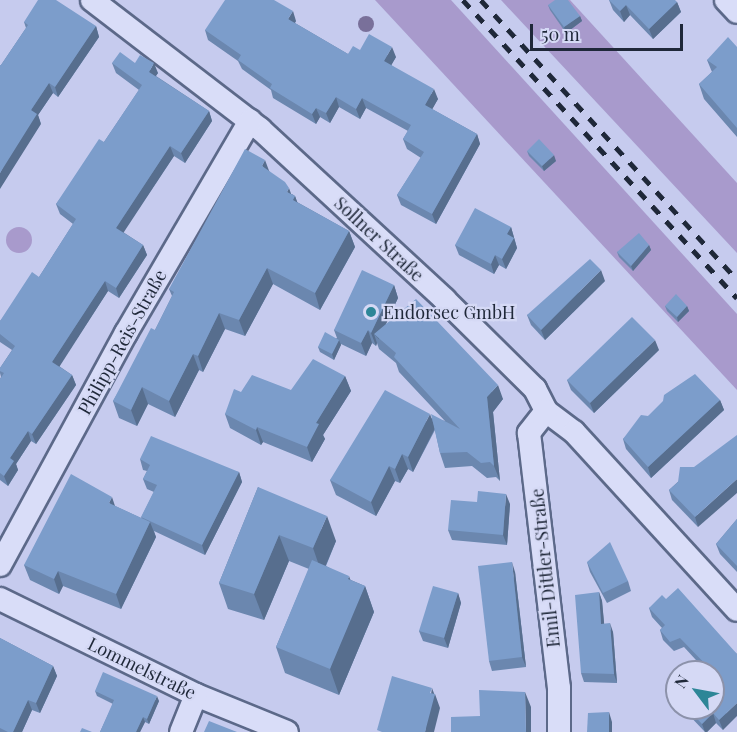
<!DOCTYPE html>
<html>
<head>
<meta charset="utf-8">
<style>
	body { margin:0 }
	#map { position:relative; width:737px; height:732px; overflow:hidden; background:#c6cbee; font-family:"Playfair Display",serif }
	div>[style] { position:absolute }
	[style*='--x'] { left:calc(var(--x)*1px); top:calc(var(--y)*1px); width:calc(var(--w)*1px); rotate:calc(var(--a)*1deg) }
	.green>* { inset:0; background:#a89acc }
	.round { border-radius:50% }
	.roads { filter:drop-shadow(2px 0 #5c6989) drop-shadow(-2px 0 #5c6989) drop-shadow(0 2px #5c6989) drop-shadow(0 -2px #5c6989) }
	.minor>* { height:22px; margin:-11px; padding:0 11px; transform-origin:11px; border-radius:11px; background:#d9ddf8 }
	.rail>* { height:4.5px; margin-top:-2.25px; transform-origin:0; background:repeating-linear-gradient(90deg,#1f2839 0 10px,transparent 0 20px) }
	.trees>* { width:16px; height:16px; margin:-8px; border-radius:50%; background:#79709a }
	.wall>* { inset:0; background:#6b87af }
	.shaded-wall>* { inset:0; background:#576e8e }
	.building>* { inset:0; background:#7c9dcb }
	.dots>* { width:16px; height:16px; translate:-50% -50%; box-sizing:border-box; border:3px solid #d5d9f5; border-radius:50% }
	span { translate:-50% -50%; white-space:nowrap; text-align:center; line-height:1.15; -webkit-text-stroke:4.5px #d5d9f5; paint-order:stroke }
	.street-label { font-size:18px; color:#1f2839 }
	.poi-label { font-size:18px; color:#1f2839 }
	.left { translate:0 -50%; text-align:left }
	.north { position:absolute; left:665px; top:660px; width:60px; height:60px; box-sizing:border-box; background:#d5d9f5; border:2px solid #8c92aa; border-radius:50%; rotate:302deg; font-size:16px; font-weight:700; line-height:24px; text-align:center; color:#1f2839 }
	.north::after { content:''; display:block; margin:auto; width:21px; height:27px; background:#2d8697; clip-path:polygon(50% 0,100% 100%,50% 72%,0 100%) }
	.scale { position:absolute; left:530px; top:24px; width:153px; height:27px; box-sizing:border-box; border:3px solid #1f2839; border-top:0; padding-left:8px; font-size:18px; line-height:21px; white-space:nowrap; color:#1f2839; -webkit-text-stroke:4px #d5d9f5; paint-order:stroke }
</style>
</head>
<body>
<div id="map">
	<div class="green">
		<div style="clip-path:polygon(375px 0,451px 0,737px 314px,737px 390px)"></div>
		<div style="clip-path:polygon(501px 0,570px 0,737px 183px,737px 253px)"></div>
		<div class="round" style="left:6px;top:227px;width:26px;height:26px"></div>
	</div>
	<div class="roads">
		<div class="minor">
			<div style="--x:92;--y:0;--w:212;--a:37.5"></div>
			<div style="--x:260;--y:129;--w:251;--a:42.7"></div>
			<div style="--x:444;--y:299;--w:128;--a:44.7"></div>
			<div style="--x:535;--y:389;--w:25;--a:63"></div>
			<div style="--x:546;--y:411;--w:35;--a:37"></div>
			<div style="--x:574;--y:432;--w:241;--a:47.5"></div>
			<div style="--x:726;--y:0;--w:16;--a:47"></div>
			<div style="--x:546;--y:411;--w:28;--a:128"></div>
			<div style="--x:529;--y:433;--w:257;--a:83.3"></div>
			<div style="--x:559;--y:688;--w:44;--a:90"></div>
			<div style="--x:0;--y:565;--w:264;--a:-61.5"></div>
			<div style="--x:126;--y:333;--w:246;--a:-59.7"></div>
			<div style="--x:0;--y:599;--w:218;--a:26.1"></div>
			<div style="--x:196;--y:695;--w:98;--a:22.1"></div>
			<div style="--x:181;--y:732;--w:40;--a:-68"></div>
		</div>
	</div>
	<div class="rail">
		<div style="--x:463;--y:0;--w:405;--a:47.4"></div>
		<div style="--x:481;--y:0;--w:379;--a:47.5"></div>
	</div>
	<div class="trees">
		<div style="left:366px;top:24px"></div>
	</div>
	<div class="wall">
		<div style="clip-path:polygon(609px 0,677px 2px,681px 12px,653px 39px,630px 15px,624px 22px,613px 10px)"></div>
		<div style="clip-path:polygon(548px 5px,580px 16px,582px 21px,566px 33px,550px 10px)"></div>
		<div style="clip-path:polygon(296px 21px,295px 23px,348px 54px,360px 50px,396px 57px,391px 65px,438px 99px,432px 109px,477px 134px,480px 144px,436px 224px,401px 205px,397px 195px,421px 158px,407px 149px,403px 139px,408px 131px,366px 108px,360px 119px,339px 107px,330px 123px,320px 117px,316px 124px,273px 98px,271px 90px,242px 69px,238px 61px,208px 40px,205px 30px)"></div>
		<div style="clip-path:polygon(24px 22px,96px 26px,99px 37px,58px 97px,53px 93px,38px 115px,41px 124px,1px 65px,26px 28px)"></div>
		<div style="clip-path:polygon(737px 47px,737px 137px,704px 99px,699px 84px,712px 72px,707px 60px)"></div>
		<div style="clip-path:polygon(112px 63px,135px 63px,158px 73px,156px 76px,209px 111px,212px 121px,185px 163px,174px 156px,123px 232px,143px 245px,147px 255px,119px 298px,108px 291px,59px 366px,72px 375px,76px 385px,36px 444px,31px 441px,16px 464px,18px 470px,8px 486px,0 480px,0 379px,1px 377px,0 373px,0 368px,12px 350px,0 342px,0 321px,39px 277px,73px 224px,60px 214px,56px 204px,104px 142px,139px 90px,116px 73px)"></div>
		<div style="clip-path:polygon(527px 151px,556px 161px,544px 171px,529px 156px)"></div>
		<div style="clip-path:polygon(292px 194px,295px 196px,297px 202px,349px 231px,355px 247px,320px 310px,273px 284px,245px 336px,225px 329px,203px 372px,199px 370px,175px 417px,148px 404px,137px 426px,119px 418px,113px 401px,155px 330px,172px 296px,169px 289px)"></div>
		<div style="clip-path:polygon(511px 227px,517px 248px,506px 269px,499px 265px,494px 274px,459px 255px,455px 245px)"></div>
		<div style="clip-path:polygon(649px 245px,651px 250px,633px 271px,619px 257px,617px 252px)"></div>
		<div style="clip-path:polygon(605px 281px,545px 340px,531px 325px,527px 315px)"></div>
		<div style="clip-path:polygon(394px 285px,398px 298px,386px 324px,503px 399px,493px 412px,500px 481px,496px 477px,487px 478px,472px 466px,445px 468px,440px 453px,435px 430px,413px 472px,408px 469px,400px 483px,395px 481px,376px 516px,336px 495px,330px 480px,432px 418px,445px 421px,399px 372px,396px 363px,379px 349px,377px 343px,376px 346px,372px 343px,366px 356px,341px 344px,334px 360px,320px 352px,318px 347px,337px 338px,334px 330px)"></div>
		<div style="clip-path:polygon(665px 306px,687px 306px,689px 311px,678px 322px,667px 311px)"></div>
		<div style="clip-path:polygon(659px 350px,594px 413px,571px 390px,567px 380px)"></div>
		<div style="clip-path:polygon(345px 376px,351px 391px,323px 435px,325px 439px,312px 462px,263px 442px,261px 445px,230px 428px,225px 414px,241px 392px,291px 390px)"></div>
		<div style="clip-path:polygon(720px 400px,724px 410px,651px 478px,626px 449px,623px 439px,648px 416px)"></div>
		<div style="clip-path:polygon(140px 459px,239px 472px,242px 482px,205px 555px,154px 531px,156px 537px,121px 609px,63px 586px,59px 594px,30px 580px,24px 565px,115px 506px,141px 518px,154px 492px,147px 489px,143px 479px,147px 471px,143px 470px)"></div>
		<div style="clip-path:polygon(694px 467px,698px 527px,672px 500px,669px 490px)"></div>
		<div style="clip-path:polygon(258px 487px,336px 541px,326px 566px,351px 580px,365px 586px,374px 612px,339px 695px,285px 673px,276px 647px,309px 569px,289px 561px,264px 620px,228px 609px,219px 583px)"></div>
		<div style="clip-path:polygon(510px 504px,507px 545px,452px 540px,448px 530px)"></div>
		<div style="clip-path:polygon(737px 519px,737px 572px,720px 554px,716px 544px)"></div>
		<div style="clip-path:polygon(587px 562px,628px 581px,631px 591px,607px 603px,590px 572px)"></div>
		<div style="clip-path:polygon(515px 572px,526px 667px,492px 671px,489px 661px)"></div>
		<div style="clip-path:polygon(599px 592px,602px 601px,604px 624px,613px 632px,617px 683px,584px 682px,581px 673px)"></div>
		<div style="clip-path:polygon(458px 593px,461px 603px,448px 648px,423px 641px,419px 631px)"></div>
		<div style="clip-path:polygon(666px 599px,737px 654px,723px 730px,716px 723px,707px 732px,705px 732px,685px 711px,684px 708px,713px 708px,713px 672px,707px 672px,684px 647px,674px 651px,663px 640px,660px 630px,662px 628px,652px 617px,649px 608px)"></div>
		<div style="clip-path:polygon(0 638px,53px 666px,57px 676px,40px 713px,32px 710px,22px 732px,0 732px)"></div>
		<div style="clip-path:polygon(95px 691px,159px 701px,149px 724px,145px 722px,140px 732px,100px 732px,113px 704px,97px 696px)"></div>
	</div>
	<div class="shaded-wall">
		<div style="clip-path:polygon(677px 2px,681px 12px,653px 39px,649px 29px)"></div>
		<div style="clip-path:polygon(626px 5px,630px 15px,624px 22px,620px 11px)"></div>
		<div style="clip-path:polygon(293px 11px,296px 21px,291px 28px,288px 19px)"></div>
		<div style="clip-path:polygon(580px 16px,582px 21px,566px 33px,564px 27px)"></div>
		<div style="clip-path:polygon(96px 26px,99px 37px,58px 97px,55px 87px)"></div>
		<div style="clip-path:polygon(392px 47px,396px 57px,388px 71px,384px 61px)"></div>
		<div style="clip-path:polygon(154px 63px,158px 73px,152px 81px,149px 72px)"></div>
		<div style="clip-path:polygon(49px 83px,53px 93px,38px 115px,41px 124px,0 189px,0 173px,31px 110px)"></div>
		<div style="clip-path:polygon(434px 89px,438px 99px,429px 115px,425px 105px)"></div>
		<div style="clip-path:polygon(336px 97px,339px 107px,330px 123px,326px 113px)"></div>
		<div style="clip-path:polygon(362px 98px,366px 108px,360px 119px,356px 109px)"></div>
		<div style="clip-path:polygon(316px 108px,320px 117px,316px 124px,312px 114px)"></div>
		<div style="clip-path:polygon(209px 111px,212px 121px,185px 163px,181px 153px)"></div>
		<div style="clip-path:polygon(477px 134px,480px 144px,436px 224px,432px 214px)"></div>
		<div style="clip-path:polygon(170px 146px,174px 156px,120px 238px,116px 228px)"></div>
		<div style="clip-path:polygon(554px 155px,556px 161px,544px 171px,542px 166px)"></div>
		<div style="clip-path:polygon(265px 160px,271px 176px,262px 166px)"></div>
		<div style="clip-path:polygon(289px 188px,293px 199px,295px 196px,301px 212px,287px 192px)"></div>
		<div style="clip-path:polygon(511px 227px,517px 248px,506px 269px,502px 259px,507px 234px)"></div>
		<div style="clip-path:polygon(349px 231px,355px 247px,320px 310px,315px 293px)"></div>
		<div style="clip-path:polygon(143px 245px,147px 255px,119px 298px,116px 288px)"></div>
		<div style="clip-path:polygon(649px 245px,651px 250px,633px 271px,631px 266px)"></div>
		<div style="clip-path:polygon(495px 255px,499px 265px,494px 274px,491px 264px)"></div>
		<div style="clip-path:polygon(267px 268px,273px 284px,245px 336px,239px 320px)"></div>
		<div style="clip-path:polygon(601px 270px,605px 281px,545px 340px,541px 330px)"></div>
		<div style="clip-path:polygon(105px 281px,108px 291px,56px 372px,52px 362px)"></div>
		<div style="clip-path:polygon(394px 285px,398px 298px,379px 339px,374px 334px,377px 343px,376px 346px,371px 333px)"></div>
		<div style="clip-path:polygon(687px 306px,689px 311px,678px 322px,677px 317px)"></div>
		<div style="clip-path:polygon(219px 313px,225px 329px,203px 372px,198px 356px)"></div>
		<div style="clip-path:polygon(368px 330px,372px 343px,366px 356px,361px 343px)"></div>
		<div style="clip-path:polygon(339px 340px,341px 345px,334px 360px,332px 354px)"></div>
		<div style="clip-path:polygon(655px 340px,659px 350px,594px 413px,590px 403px)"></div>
		<div style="clip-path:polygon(193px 354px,199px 370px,175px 417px,169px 401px)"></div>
		<div style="clip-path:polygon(72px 375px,76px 385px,36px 444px,32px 434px)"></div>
		<div style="clip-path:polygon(345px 376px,351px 391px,323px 435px,325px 439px,312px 462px,307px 447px,316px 423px)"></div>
		<div style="clip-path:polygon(498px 385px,503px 399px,493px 412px,500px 481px,494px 466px,487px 397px)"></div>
		<div style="clip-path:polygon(142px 387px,148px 404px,137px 426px,131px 410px)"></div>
		<div style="clip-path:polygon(720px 400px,724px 410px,651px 478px,648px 467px)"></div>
		<div style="clip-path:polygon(430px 414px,435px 428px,413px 472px,408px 457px)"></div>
		<div style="clip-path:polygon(257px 427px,263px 442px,261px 445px,256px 430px)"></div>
		<div style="clip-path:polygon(28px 431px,31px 441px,16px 464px,18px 470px,8px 486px,4px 476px,10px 458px)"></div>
		<div style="clip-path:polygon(402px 454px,408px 469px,400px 483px,395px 469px)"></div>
		<div style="clip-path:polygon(389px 466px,395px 481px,376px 516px,371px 502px)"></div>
		<div style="clip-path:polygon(239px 472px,242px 482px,205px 555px,202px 545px)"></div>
		<div style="clip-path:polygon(737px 479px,737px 493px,698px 527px,695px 517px)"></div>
		<div style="clip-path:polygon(506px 494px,510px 504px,507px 545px,503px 535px)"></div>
		<div style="clip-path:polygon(112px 497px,117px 512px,109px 503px)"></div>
		<div style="clip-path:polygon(327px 516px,336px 541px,322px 574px,313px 548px)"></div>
		<div style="clip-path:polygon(150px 522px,156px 537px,121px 609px,116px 594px)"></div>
		<div style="clip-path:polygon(279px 535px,289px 561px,264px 620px,254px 594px)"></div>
		<div style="clip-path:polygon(512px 562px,515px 572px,526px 667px,522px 657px)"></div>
		<div style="clip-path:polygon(58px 571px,63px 586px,59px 594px,54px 579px)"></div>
		<div style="clip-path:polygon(349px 576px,358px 601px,365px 586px,374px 612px,339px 695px,330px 669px,348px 579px)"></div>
		<div style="clip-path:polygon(599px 592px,602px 601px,605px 633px,601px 624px)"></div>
		<div style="clip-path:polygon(458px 593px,461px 603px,448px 648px,444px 638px)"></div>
		<div style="clip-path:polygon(610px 623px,613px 632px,617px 683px,614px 674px)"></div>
		<div style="clip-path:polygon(53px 666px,57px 676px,40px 713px,36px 703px)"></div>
		<div style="clip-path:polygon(432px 688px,435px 696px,435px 694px,440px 708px,434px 732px,425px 732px)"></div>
		<div style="clip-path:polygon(525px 692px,531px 707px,531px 732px,526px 732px)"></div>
		<div style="clip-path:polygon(157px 696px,159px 701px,149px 724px,147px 719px)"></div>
		<div style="clip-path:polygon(28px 700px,32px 710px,22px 732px,13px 732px)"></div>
		<div style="clip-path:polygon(737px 703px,737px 716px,723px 730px,719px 720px)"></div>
		<div style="clip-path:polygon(609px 712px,612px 722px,612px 732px,609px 732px)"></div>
		<div style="clip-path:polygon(713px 713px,716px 723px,707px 732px,705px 732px,702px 724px)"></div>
		<div style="clip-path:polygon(143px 717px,145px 722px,140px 732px,136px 732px)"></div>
	</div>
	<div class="building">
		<div style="clip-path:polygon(38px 0,56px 0,96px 26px,55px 87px,49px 83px,31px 110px,37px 114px,0 173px,0 65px,1px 65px,28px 25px,24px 22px)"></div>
		<div style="clip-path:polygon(225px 0,274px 0,293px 11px,288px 19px,348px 54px,353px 46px,360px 50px,369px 34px,392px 47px,384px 61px,434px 89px,425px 105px,477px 134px,432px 214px,397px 195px,424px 152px,403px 139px,411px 125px,362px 98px,356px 109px,336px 97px,326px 113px,316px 108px,312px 114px,270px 88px,272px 84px,238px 60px,241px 55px,205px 30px)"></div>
		<div style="clip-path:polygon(555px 0,568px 0,580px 16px,564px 27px,548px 5px)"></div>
		<div style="clip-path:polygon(609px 0,675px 0,677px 2px,649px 29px,626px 5px,620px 11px)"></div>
		<div style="clip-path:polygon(728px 37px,737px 47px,737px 128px,699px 84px,717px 67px,707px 60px)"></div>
		<div style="clip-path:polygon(120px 52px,135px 63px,140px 55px,154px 63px,149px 72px,209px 111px,181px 153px,170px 146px,116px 228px,143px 245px,116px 288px,105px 281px,52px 362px,72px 375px,32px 434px,28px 431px,10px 458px,14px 461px,4px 476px,0 473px,0 379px,4px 373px,0 371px,0 368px,15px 346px,0 334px,0 321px,32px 272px,39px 277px,76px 219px,56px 204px,99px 139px,104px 142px,142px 85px,112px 63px)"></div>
		<div style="clip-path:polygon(539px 139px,554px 155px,542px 166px,527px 151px)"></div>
		<div style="clip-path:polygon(245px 149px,265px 160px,262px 166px,285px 182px,289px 188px,287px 192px,295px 196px,293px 200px,349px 231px,315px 293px,267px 268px,239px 320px,219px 313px,198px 356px,193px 354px,169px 401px,142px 387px,131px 410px,113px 401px,151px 328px,155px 330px,174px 292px,169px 289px)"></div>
		<div style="clip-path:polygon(475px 208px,511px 227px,507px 234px,514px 238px,502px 259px,495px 255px,491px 264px,455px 245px)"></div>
		<div style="clip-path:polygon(639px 233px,649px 245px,631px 266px,617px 252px)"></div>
		<div style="clip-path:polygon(590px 259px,601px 270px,541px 330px,527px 315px)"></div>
		<div style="clip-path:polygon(362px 270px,394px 285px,371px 333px,368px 330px,361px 343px,334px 330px)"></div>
		<div style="clip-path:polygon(676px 294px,687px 306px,677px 317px,665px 306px)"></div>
		<div style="clip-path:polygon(416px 299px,498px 385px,487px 397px,494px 466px,490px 462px,481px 463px,467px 452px,440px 453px,431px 414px,460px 429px,394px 357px,396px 353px,374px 334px)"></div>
		<div style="clip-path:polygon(632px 317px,655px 340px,590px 403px,567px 380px)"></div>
		<div style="clip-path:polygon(325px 332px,339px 340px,332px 354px,318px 347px)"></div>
		<div style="clip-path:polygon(313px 359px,345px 376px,316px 423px,319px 424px,307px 447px,257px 427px,256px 430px,225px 414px,234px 389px,241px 392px,252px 375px,291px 390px)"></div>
		<div style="clip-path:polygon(695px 374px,720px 400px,648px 467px,623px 439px,641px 415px,648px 416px,663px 401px,664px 395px)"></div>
		<div style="clip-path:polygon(385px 390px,430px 414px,408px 457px,402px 454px,395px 469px,389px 466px,371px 502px,330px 480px)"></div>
		<div style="clip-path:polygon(737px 435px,737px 479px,695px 517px,669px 490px,678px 482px,680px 467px,694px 467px)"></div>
		<div style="clip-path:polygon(151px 436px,239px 472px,202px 545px,141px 517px,157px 485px,143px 479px,150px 465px,140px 459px)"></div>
		<div style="clip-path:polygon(71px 474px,112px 497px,109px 503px,150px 522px,116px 594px,58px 571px,54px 579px,24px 565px)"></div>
		<div style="clip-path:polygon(258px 487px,327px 516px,313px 548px,279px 535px,254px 594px,219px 583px)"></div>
		<div style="clip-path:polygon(478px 491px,506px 494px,503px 535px,448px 530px,451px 500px,477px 502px)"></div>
		<div style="clip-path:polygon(737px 519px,737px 566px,716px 544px)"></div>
		<div style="clip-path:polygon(610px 542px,628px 581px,603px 593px,587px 562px)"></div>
		<div style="clip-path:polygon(312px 560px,349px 576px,348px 579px,365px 586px,330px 669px,276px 647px)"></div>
		<div style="clip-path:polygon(512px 562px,522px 657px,489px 661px,478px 566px)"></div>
		<div style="clip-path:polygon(433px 586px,458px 593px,444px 638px,419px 631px)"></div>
		<div style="clip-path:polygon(678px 588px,737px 654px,737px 703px,719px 720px,713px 713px,702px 724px,687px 708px,713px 708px,713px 672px,680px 638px,670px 642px,660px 630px,665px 625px,649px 608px,662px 595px,666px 599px)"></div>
		<div style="clip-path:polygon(599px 592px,601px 624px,610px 623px,614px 674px,581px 673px,575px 595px)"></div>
		<div style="clip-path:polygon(0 638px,53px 666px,36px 703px,28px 700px,13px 732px,8px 732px,0 728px)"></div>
		<div style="clip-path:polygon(103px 672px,157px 696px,147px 719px,143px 717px,136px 732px,100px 732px,114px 700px,95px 691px)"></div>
		<div style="clip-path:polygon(392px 676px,432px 688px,430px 693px,435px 694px,425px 732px,382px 732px,377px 730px)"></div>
		<div style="clip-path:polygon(479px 690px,525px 692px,526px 732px,451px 732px,451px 717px,480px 716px)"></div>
		<div style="clip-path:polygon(609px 712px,609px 732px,587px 732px,588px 713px)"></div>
		<div style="clip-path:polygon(209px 721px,237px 732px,204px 732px)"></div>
		<div style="clip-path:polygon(82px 728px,92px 732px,80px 732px)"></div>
	</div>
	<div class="dots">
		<div style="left:371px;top:312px;background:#2d8697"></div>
	</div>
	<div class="street-label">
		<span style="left:379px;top:239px;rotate:43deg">Sollner Straße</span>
		<span style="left:122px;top:342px;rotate:-61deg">Philipp-Reis-Straße</span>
		<span style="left:545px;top:568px;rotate:-96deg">Emil-Dittler-Straße</span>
		<span style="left:142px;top:668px;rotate:26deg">Lommelstraße</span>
	</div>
	<div class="poi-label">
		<span class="left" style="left:383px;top:312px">Endorsec GmbH</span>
	</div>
	<div class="north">N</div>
	<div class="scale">50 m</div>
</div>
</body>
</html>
